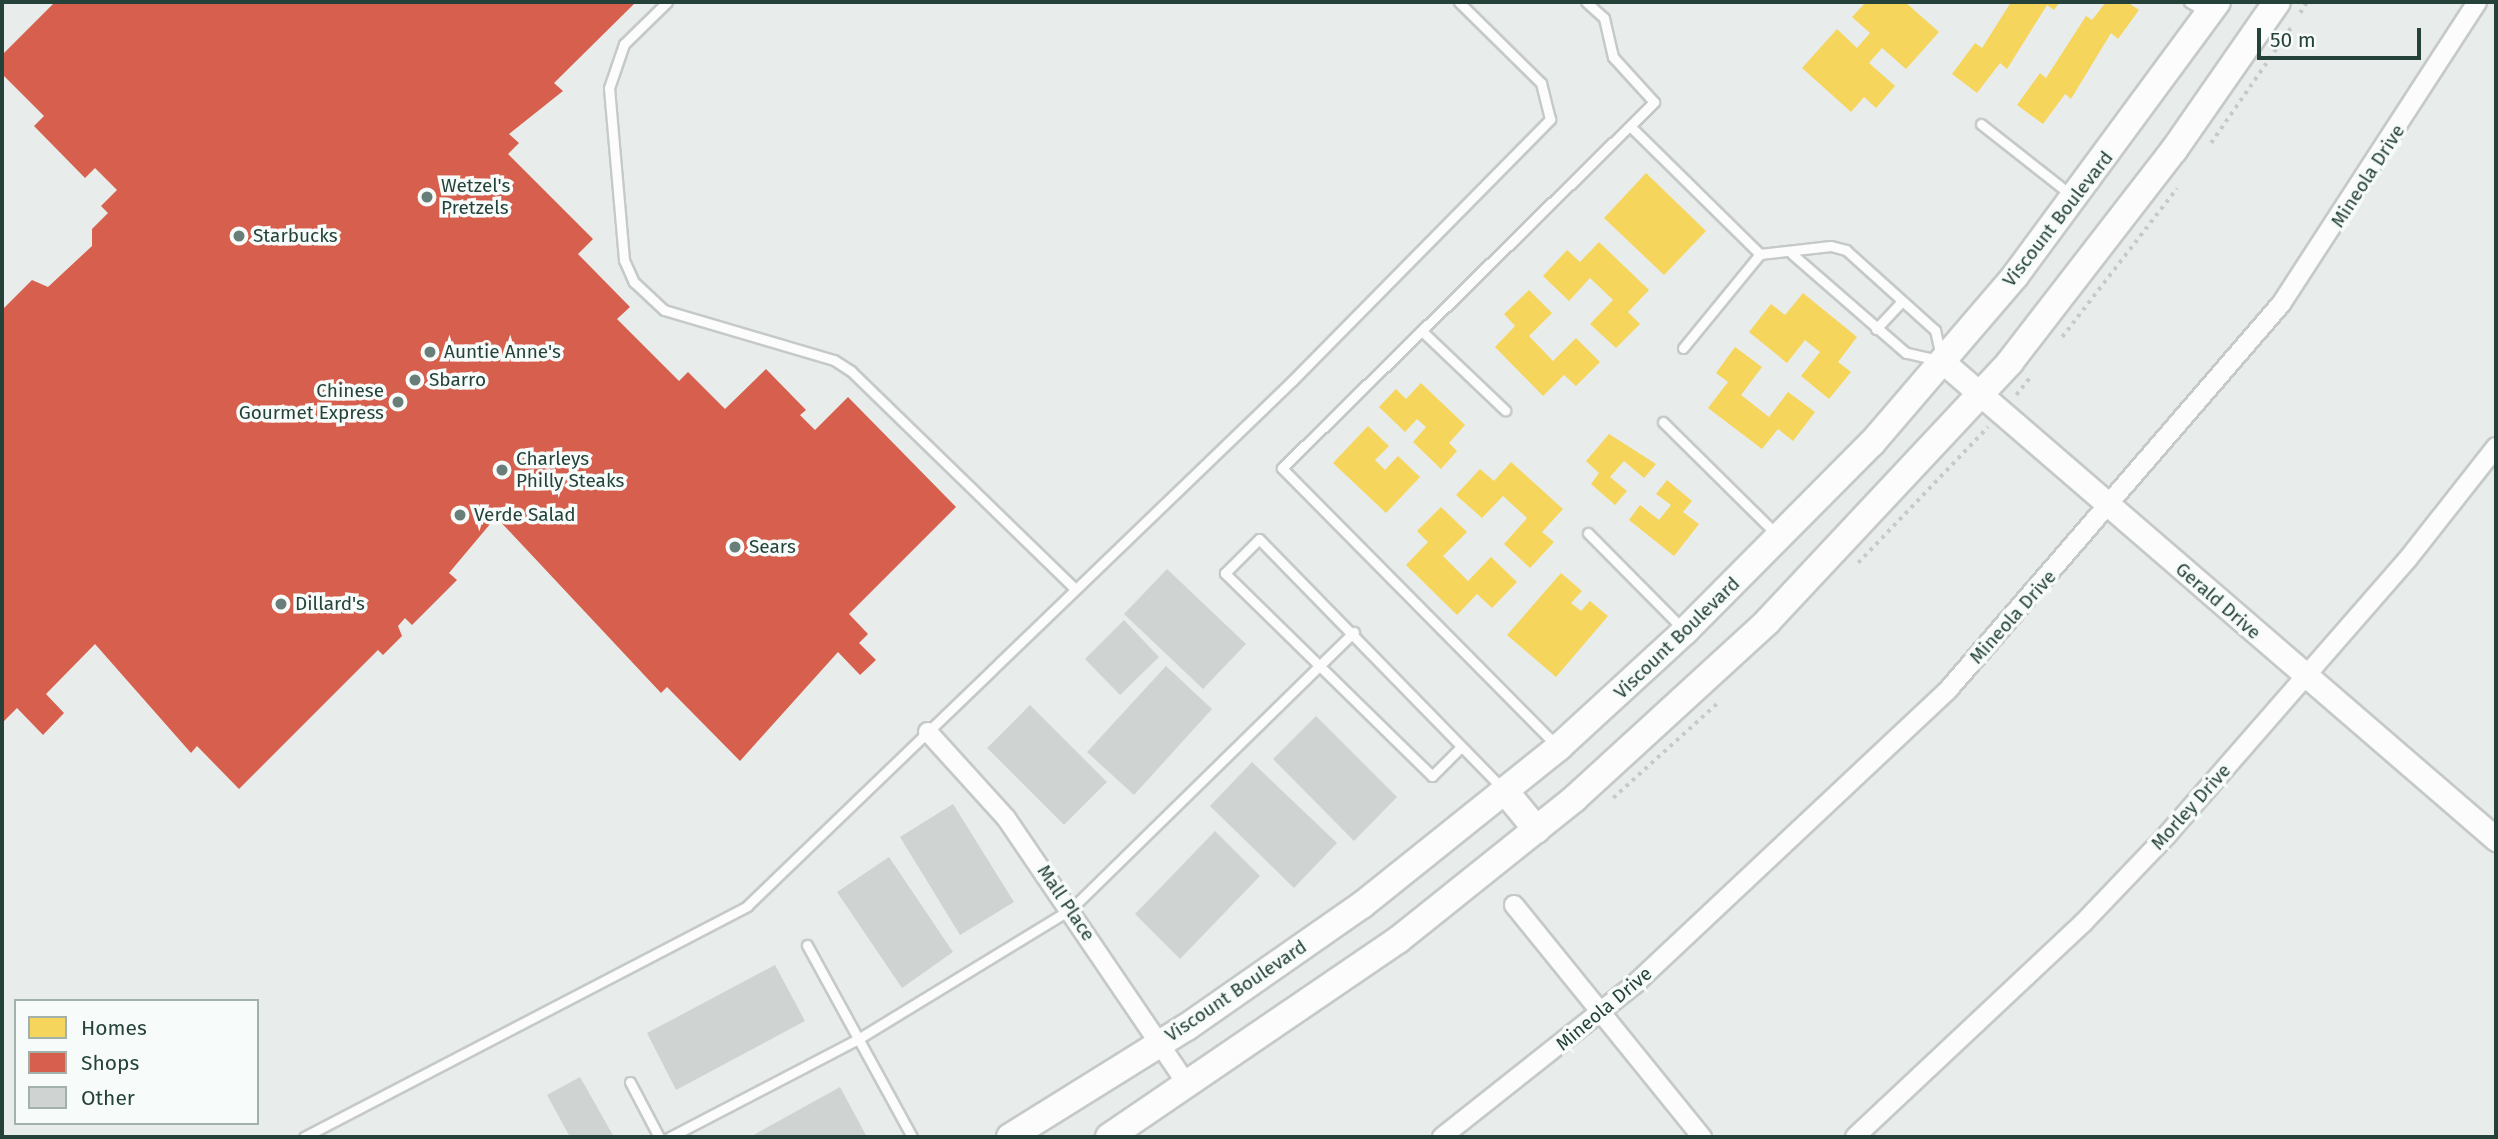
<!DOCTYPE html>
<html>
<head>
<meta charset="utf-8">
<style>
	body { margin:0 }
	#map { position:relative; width:2498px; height:1139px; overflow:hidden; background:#e8edeb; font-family:"Fira Sans",sans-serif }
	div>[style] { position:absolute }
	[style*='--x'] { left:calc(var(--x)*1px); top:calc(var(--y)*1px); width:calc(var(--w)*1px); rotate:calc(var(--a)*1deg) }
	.homes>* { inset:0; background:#f6d55c }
	.shops>* { inset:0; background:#d6604d }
	.building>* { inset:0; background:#cfd4d2 }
	.path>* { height:3.5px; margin-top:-1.75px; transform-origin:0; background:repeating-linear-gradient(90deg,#c3ccca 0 3.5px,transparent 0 8.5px) }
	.roads { filter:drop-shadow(2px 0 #c5cac8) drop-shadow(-2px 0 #c5cac8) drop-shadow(0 2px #c5cac8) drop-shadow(0 -2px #c5cac8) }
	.service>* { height:9px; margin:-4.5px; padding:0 4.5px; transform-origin:4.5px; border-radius:4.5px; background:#fcfcfc }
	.minor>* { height:18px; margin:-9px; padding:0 9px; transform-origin:9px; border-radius:9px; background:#fcfcfc }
	.tertiary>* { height:23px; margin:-11.5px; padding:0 11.5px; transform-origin:11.5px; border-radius:11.5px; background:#fcfcfc }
	.secondary>* { height:26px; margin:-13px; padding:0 13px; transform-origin:13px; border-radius:13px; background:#fcfcfc }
	.dots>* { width:19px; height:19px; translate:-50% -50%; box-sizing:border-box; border:4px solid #f7fbf9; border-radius:50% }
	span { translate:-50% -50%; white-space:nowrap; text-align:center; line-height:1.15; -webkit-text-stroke:7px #f7fbf9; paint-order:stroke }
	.street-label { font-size:19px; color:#24423a }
	.poi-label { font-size:19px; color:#24423a }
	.left { translate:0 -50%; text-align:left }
	.right { translate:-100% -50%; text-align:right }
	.frame { position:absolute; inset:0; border:4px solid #24423a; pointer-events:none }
	.legend { position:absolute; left:14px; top:999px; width:245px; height:126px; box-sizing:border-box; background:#f7fbf9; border:2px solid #a3b1ad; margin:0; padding:9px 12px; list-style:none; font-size:21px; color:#24423a }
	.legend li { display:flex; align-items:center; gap:14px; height:35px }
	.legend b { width:35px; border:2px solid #a3b1ad }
	.scale { position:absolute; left:2257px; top:28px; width:164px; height:32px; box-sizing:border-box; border:4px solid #24423a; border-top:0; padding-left:9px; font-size:21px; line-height:24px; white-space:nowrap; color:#24423a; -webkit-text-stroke:5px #f7fbf9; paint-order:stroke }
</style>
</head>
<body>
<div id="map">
	<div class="homes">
		<div style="clip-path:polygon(1866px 2px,1905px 2px,1939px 32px,1906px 69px,1882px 48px,1869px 63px,1895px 86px,1876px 108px,1864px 97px,1851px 112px,1802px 68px,1837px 29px,1857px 48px,1870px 33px,1852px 17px)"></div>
		<div style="clip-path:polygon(2011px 2px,2060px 2px,2054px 10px,2047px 5px,2007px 69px,2000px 63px,1977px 93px,1952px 74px,1975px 43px,1982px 48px)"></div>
		<div style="clip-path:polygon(2106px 2px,2127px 2px,2139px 10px,2118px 39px,2111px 33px,2071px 99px,2065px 94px,2043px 124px,2017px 105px,2040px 73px,2046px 78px,2086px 16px,2092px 20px)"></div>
		<div style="clip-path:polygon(1646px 173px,1706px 231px,1664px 275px,1604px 218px)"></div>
		<div style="clip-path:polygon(1599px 242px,1649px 290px,1628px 312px,1640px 324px,1616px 348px,1590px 324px,1613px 300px,1590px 278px,1569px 301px,1543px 276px,1567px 250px,1580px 262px)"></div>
		<div style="clip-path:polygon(1529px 290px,1552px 313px,1529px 336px,1553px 361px,1576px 338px,1600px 362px,1576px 386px,1564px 375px,1543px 396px,1495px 347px,1515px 326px,1504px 314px)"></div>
		<div style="clip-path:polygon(1803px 293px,1857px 337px,1838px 362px,1851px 372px,1829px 399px,1801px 376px,1820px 352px,1805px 340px,1787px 363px,1749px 332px,1771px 304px,1785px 315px)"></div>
		<div style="clip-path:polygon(1735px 347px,1762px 367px,1741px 395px,1769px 417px,1788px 392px,1815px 412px,1793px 441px,1778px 429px,1762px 449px,1708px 408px,1728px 382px,1716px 373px)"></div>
		<div style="clip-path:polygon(1421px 383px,1465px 425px,1449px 443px,1457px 451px,1441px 469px,1413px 442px,1426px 427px,1417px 419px,1405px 432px,1379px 407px,1396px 389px,1406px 399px)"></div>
		<div style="clip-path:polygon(1368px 426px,1389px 446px,1375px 460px,1385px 470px,1398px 456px,1420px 477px,1386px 513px,1333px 463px)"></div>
		<div style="clip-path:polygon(1609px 434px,1656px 464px,1644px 478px,1624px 461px,1610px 477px,1627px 491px,1615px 505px,1591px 484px,1599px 473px,1586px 461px)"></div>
		<div style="clip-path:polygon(1511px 462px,1563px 509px,1542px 532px,1554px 542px,1530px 568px,1504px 544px,1527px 518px,1503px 496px,1482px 518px,1456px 495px,1480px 469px,1494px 481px)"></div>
		<div style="clip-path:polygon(1667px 480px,1692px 501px,1683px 512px,1699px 524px,1674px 556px,1629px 520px,1640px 505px,1659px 520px,1671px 505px,1656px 494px)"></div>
		<div style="clip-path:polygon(1441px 507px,1467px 532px,1443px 556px,1468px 581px,1491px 557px,1517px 582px,1492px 608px,1477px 594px,1457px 615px,1406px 565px,1428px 542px,1417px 531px)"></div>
		<div style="clip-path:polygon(1561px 573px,1582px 591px,1571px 603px,1581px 611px,1590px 601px,1608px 616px,1556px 677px,1507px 635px)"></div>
	</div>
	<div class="shops">
		<div style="clip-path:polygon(55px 2px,636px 2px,554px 83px,563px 91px,509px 134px,519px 143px,508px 154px,593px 239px,578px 254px,630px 307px,617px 319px,679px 381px,688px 372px,725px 409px,766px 369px,806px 410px,800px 415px,815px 430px,848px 397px,956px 507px,849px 614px,868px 634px,859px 643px,876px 660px,860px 675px,838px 652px,740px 761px,667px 687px,661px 693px,496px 517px,449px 573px,457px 580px,412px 625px,405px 618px,398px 626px,402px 636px,383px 655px,378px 650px,239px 789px,197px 746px,191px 753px,95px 644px,46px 694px,64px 713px,43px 735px,17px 708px,2px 723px,2px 310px,32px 280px,48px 287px,92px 246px,92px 229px,108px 213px,101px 206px,117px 190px,95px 168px,85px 178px,34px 126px,44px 116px,2px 74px,2px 55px)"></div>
	</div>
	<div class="building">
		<div style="clip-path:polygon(1167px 569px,1246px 644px,1203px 689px,1124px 614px)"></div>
		<div style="clip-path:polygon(1124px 620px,1159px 657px,1120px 695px,1085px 659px)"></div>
		<div style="clip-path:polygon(1166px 666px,1212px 709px,1134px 795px,1087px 752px)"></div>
		<div style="clip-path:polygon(1030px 705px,1107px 782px,1064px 825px,987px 748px)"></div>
		<div style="clip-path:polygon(1316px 716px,1397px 797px,1354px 841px,1273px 759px)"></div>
		<div style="clip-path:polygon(1252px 762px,1337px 843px,1294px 888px,1210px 806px)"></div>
		<div style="clip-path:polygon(953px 804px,1014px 902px,960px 935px,900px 837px)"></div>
		<div style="clip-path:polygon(1215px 831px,1260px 876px,1180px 959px,1135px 914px)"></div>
		<div style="clip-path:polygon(889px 857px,953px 952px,902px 988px,837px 892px)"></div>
		<div style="clip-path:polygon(775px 965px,805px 1021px,676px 1090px,647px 1033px)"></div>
		<div style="clip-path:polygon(580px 1077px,614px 1137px,570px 1137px,547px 1095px)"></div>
		<div style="clip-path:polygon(840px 1087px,867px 1137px,750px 1137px)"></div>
	</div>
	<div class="path">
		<div style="--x:2300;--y:13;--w:13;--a:-58"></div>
		<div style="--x:2211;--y:143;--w:142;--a:-55.3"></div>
		<div style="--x:2062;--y:337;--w:188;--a:-52.3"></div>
		<div style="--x:2016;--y:395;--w:21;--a:-51"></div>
		<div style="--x:1858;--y:563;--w:188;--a:-46.3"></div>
		<div style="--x:1613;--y:798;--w:143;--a:-42.2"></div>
	</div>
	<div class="roads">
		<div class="service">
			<div style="--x:667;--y:2;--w:60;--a:135.7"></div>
			<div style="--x:624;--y:44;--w:46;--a:108.8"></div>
			<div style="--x:609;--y:88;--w:173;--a:85"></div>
			<div style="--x:624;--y:260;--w:24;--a:66"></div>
			<div style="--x:634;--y:282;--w:41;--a:43"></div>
			<div style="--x:664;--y:310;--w:177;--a:16.4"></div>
			<div style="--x:834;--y:360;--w:20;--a:33"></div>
			<div style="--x:851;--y:371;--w:310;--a:44.2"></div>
			<div style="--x:2189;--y:2;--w:20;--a:30"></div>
			<div style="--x:1981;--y:124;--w:113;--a:38.2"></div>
			<div style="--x:1630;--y:126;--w:182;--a:44.6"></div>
			<div style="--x:1760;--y:254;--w:71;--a:-6.4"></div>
			<div style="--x:1831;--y:246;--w:16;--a:15"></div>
			<div style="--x:1846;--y:250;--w:120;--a:42"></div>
			<div style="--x:1935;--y:330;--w:32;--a:77"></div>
			<div style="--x:1942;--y:361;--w:37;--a:-167"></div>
			<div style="--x:1906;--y:353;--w:151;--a:-139"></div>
			<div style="--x:1876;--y:329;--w:38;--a:-47"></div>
			<div style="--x:1422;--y:331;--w:115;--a:43.6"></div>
			<div style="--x:1683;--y:348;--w:122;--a:-50.7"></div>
			<div style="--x:1663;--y:422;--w:159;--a:44.7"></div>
			<div style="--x:1588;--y:533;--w:135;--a:45.3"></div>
			<div style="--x:1557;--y:746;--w:391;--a:-134.7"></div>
			<div style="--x:1282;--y:468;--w:522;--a:-44.53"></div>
			<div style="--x:1654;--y:102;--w:61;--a:-132.3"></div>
			<div style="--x:1613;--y:57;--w:40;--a:-103"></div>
			<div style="--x:1604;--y:18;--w:24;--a:-138"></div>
			<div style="--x:1461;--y:747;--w:41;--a:135"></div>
			<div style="--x:1432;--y:776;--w:290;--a:-135.6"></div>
			<div style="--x:1225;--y:573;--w:48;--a:-45"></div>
			<div style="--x:1259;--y:539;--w:351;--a:45.7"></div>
			<div style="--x:807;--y:945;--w:219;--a:61.3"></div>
			<div style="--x:630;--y:1082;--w:62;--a:62.2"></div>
			<div style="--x:304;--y:1137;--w:500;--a:-27.5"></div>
			<div style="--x:747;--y:906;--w:757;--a:-43.93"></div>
			<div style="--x:1292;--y:381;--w:368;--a:-45.4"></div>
			<div style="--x:1550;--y:119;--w:37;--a:-104"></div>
			<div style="--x:1541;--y:83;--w:115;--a:-135.4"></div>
			<div style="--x:670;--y:1137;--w:212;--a:-27.5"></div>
			<div style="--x:858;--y:1039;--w:250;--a:-31.4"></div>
			<div style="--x:1071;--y:909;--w:396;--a:-44.4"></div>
		</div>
		<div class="minor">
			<div style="--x:928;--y:732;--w:116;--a:47.8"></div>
			<div style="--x:1006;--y:818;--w:325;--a:55.8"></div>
			<div style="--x:1514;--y:905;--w:299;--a:51"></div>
			<div style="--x:1442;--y:1137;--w:248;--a:-38.4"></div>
			<div style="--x:1636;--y:983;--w:428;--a:-43.2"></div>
			<div style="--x:1948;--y:690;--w:510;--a:-49.22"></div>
			<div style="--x:2281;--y:304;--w:360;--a:-57"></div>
			<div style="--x:1855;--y:1137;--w:313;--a:-43.2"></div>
			<div style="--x:2083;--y:923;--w:122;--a:-46.3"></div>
			<div style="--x:2167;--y:835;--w:365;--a:-48.9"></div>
			<div style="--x:2407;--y:560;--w:144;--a:-51.8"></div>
		</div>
		<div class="tertiary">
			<div style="--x:1942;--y:361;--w:732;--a:40.79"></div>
		</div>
		<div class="secondary">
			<div style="--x:1505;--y:791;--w:50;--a:50.6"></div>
			<div style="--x:1010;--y:1137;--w:208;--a:-31.9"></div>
			<div style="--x:1187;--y:1027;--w:213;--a:-34.9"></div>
			<div style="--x:1362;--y:905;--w:253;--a:-38.7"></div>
			<div style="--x:1559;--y:747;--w:171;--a:-42.6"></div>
			<div style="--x:1685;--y:631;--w:265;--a:-45.2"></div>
			<div style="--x:1872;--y:443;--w:220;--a:-49.4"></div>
			<div style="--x:2015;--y:276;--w:340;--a:-53.6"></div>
			<div style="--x:1109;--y:1137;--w:350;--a:-34.3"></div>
			<div style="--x:1398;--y:940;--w:226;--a:-38.7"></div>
			<div style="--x:1574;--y:799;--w:262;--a:-42.5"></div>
			<div style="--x:1767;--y:622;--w:356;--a:-46.9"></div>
			<div style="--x:2010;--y:362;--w:268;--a:-52.3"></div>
			<div style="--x:2174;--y:150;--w:180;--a:-55.2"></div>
		</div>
	</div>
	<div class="dots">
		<div style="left:427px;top:197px;background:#697e78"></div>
		<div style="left:239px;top:236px;background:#697e78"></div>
		<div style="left:430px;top:352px;background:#697e78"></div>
		<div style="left:415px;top:380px;background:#697e78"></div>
		<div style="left:398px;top:402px;background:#697e78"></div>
		<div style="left:502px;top:470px;background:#697e78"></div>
		<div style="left:460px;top:515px;background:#697e78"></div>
		<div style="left:735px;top:547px;background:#697e78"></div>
		<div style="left:281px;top:604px;background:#697e78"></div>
	</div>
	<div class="street-label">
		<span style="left:2368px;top:176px;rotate:-57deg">Mineola Drive</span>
		<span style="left:2058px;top:219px;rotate:-52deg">Viscount Boulevard</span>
		<span style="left:2218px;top:601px;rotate:41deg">Gerald Drive</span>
		<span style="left:2013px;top:617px;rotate:-48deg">Mineola Drive</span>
		<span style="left:1677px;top:638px;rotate:-44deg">Viscount Boulevard</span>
		<span style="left:2191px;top:807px;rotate:-48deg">Morley Drive</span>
		<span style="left:1066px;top:903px;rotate:56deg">Mall Place</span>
		<span style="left:1236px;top:991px;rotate:-34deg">Viscount Boulevard</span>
		<span style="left:1604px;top:1009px;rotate:-40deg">Mineola Drive</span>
	</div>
	<div class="poi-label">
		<span class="left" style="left:441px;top:197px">Wetzel's<br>Pretzels</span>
		<span class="left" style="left:253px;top:236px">Starbucks</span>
		<span class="left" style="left:444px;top:352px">Auntie Anne's</span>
		<span class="left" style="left:429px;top:380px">Sbarro</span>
		<span class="right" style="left:384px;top:402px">Chinese<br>Gourmet Express</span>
		<span class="left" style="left:516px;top:470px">Charleys<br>Philly Steaks</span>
		<span class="left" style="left:474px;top:515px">Verde Salad</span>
		<span class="left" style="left:749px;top:547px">Sears</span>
		<span class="left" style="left:295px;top:604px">Dillard's</span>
	</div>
	<div class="frame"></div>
	<ul class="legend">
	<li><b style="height:19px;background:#f6d55c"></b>Homes</li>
	<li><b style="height:19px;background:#d6604d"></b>Shops</li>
	<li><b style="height:19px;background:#cfd4d2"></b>Other</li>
	</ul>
	<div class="scale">50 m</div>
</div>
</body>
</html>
